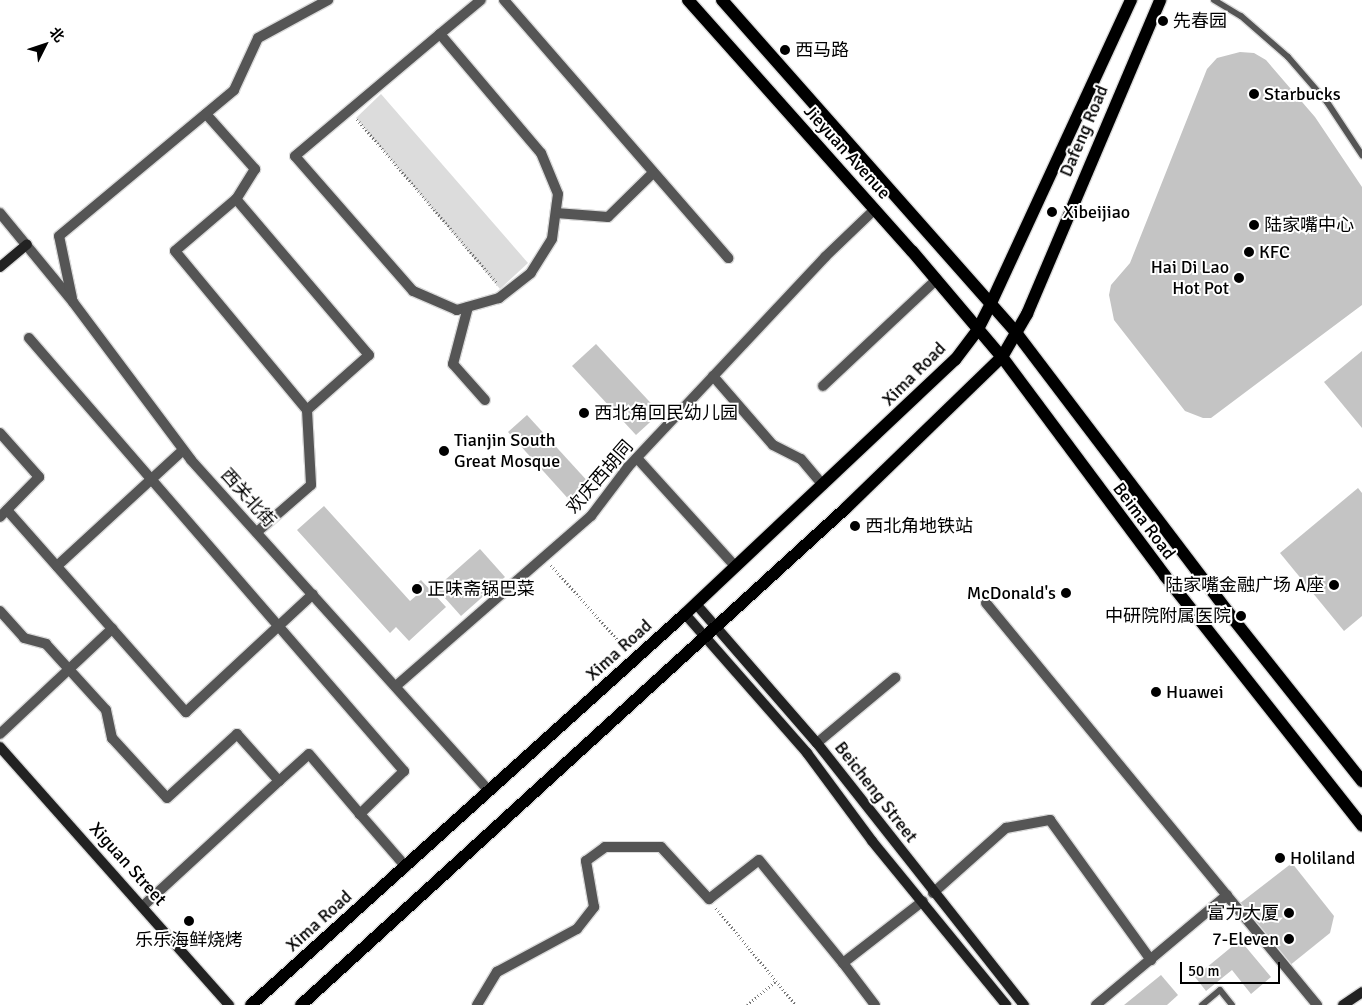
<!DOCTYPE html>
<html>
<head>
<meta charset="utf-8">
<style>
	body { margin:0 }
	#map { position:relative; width:1362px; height:1005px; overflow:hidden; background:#fff; font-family:Signika,"Noto Sans SC",sans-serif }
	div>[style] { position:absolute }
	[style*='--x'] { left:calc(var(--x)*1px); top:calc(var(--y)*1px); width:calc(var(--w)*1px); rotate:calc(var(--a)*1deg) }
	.green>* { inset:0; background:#dcdcdc }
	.building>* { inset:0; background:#c4c4c4 }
	.path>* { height:2.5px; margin-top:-1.25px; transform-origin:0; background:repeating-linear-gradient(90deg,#777 0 1px,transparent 0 3.5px) }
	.roads { filter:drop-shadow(1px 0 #dbdbdb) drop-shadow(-1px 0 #dbdbdb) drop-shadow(0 1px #dbdbdb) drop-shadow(0 -1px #dbdbdb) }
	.lane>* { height:6px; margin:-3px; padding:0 3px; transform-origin:3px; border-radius:3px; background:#555 }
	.street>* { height:10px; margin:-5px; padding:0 5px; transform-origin:5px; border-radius:5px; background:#555 }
	.secondary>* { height:10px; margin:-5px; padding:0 5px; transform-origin:5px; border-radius:5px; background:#222 }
	.primary>* { height:12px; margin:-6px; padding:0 6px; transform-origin:6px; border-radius:6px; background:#000 }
	.dots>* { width:14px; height:14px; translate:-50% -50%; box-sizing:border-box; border:2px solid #fff; border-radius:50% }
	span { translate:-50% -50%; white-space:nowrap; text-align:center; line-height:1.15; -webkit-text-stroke:4px #fff; paint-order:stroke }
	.poi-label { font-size:18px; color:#000 }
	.left { translate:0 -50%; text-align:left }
	.right { translate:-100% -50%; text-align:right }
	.street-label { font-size:18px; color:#000 }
	.north { position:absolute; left:20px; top:20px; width:50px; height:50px; -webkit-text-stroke:4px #fff; paint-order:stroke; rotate:49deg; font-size:14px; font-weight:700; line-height:20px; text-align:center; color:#000 }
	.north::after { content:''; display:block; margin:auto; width:18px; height:22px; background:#000; clip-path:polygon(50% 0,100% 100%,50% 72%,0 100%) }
	.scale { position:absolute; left:1180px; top:962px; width:100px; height:22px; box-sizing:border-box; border:2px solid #000; border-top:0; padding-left:6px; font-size:15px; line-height:18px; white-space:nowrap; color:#000; -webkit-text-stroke:4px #fff; paint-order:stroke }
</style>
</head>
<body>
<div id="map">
	<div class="green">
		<div style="clip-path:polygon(381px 94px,528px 263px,500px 289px,356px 118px)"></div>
	</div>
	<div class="building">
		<div style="clip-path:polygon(1240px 52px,1254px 53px,1266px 60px,1315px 117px,1362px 187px,1362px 305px,1211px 418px,1203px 418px,1185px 411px,1114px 320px,1109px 295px,1111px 285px,1130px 263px,1207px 69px,1217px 58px)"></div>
		<div style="clip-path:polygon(596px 344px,660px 413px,636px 435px,572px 366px)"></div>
		<div style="clip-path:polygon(1362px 351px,1362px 428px,1324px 382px)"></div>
		<div style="clip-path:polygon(527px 415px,591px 485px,572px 503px,508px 432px)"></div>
		<div style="clip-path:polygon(1358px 488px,1362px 493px,1362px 616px,1344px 631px,1280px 553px)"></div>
		<div style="clip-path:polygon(324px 506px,410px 601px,417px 595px,411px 588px,421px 580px,446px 607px,409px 641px,396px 627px,390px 633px,297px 530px)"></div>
		<div style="clip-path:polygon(480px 549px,505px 577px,461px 616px,436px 588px)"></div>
		<div style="clip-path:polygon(1292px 863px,1334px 916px,1330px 933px,1289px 966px,1239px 904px)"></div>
		<div style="clip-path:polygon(1240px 940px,1271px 977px,1251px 994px,1232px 970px,1206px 991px,1195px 977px)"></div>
		<div style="clip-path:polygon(1161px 975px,1178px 995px,1167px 1005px,1124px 1005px)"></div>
	</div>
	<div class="path">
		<div style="--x:357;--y:119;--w:217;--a:49.5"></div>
		<div style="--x:551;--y:565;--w:114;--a:48.2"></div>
		<div style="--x:716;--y:908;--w:126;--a:50.5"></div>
		<div style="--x:747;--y:1005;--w:38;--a:-40"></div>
	</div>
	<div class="roads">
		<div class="lane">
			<div style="--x:1214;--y:0;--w:31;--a:31"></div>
			<div style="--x:1241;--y:16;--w:62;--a:41.1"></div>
			<div style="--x:1288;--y:57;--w:60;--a:49.1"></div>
			<div style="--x:1327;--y:102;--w:64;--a:56.6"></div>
			<div style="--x:1202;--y:1005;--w:23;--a:-40"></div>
			<div style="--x:1220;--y:990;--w:19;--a:51"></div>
		</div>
		<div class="street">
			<div style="--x:504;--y:0;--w:342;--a:49"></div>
			<div style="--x:440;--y:34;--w:156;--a:49.7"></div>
			<div style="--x:541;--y:153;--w:44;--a:67.5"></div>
			<div style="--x:558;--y:194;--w:45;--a:97.6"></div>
			<div style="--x:552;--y:239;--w:40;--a:122"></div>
			<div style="--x:531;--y:273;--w:41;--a:142"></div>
			<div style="--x:499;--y:298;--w:44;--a:164.1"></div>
			<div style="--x:457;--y:310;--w:48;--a:-156.6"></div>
			<div style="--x:413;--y:291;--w:179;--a:-131.2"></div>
			<div style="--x:295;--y:156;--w:189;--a:-40.1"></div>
			<div style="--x:440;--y:34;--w:53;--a:-39.7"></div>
			<div style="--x:206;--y:114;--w:74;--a:48.3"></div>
			<div style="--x:255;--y:169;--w:36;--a:122"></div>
			<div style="--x:236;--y:199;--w:80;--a:139.6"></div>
			<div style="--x:175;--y:251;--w:207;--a:50.3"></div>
			<div style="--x:307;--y:410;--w:75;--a:86.9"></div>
			<div style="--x:311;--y:485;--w:72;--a:139"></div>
			<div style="--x:236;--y:199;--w:205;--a:49.6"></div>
			<div style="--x:369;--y:355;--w:83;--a:138.4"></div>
			<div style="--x:0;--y:213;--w:115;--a:50.6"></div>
			<div style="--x:73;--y:302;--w:197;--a:53.2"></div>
			<div style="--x:191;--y:460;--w:444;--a:48"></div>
			<div style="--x:556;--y:213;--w:52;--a:4.4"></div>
			<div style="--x:608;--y:217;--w:63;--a:-44.4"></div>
			<div style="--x:72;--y:298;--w:63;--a:-101.8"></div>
			<div style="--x:59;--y:236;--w:228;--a:-39.8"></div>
			<div style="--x:234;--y:90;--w:57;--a:-65.2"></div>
			<div style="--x:258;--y:38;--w:80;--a:-28.5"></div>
			<div style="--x:468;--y:307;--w:59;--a:104.7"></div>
			<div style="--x:453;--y:364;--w:48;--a:48.4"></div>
			<div style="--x:29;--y:338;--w:573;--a:49.11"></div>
			<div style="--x:404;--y:771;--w:62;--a:135.7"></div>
			<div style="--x:360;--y:814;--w:70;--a:49"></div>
			<div style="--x:713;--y:376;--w:91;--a:49"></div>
			<div style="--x:773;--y:445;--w:31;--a:27"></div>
			<div style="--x:801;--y:459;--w:34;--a:50"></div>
			<div style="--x:823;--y:386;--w:156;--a:-43.2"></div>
			<div style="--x:0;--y:433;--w:59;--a:48.4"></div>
			<div style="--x:39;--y:477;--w:56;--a:134.3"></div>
			<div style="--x:637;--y:458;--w:147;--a:47.8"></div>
			<div style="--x:7;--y:510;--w:270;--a:48.5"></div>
			<div style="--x:186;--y:712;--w:173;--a:-42.9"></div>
			<div style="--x:57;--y:566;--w:171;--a:-42.6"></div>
			<div style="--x:986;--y:603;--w:521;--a:50.53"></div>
			<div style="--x:0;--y:611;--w:36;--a:48"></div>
			<div style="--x:24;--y:638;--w:23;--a:15"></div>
			<div style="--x:46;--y:644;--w:89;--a:47.7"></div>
			<div style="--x:106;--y:710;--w:29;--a:78"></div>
			<div style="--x:112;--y:738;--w:81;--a:47.5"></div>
			<div style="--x:167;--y:798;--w:95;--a:-42.4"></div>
			<div style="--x:237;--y:734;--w:63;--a:48.2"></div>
			<div style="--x:279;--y:781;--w:40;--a:-42"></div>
			<div style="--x:309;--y:754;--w:79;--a:49.6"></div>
			<div style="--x:396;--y:686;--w:259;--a:-41.1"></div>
			<div style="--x:591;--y:516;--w:61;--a:-52.9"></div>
			<div style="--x:628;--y:467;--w:288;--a:-46.8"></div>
			<div style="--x:825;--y:257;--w:69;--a:-43.8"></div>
			<div style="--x:0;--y:734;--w:154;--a:-43.2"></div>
			<div style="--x:817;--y:743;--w:102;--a:-39.8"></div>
			<div style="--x:933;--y:893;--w:98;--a:-41.7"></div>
			<div style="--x:1006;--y:828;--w:45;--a:-10.3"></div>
			<div style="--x:1050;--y:820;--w:173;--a:54.2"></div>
			<div style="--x:143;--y:906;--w:185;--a:-42.6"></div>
			<div style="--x:477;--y:1005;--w:39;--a:-59"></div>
			<div style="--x:497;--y:972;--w:91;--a:-28.3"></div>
			<div style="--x:577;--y:929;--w:28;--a:-52"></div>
			<div style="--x:594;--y:907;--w:47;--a:-99.9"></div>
			<div style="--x:586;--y:861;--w:24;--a:-36"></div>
			<div style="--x:605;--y:847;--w:56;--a:0"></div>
			<div style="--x:661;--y:847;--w:71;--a:47.3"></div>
			<div style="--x:709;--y:899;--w:63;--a:-38"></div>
			<div style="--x:759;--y:860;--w:133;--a:50.8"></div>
			<div style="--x:875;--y:1005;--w:53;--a:-127.3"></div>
			<div style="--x:843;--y:963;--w:101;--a:-37.8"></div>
			<div style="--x:1096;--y:1005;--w:171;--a:-40"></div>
		</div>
		<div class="secondary">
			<div style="--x:0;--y:267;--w:35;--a:-40"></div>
			<div style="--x:696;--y:604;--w:184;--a:49"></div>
			<div style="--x:817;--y:743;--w:334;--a:51.7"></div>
			<div style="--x:685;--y:614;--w:185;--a:48.7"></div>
			<div style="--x:807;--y:753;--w:109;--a:53.5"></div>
			<div style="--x:872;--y:841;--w:212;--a:50.7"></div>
			<div style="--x:0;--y:747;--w:345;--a:48.4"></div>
			<div style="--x:1343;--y:1005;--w:23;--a:-34"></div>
		</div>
		<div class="primary">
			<div style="--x:688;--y:0;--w:336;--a:48.3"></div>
			<div style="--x:912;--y:251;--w:139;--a:49.7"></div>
			<div style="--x:1002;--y:357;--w:273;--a:53.3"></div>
			<div style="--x:1165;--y:576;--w:318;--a:51.7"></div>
			<div style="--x:722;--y:0;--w:446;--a:48.5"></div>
			<div style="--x:1017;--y:334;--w:359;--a:52.8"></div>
			<div style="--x:1234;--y:620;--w:206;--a:51.5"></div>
			<div style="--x:251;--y:1005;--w:584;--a:-42.02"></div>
			<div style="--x:685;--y:614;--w:371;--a:-43.3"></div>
			<div style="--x:955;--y:360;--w:39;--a:-53"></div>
			<div style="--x:978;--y:329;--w:29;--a:-63"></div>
			<div style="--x:991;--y:303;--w:334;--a:-65.2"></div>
			<div style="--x:301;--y:1005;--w:738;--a:-42.36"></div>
			<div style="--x:846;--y:508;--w:217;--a:-44.1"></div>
			<div style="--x:1002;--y:357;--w:50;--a:-59.8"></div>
			<div style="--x:1027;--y:314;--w:341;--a:-67"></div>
		</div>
	</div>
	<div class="dots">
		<div style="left:1163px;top:21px;background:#000"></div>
		<div style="left:785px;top:50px;background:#000"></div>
		<div style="left:1254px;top:94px;background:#000"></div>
		<div style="left:1052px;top:212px;background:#000"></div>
		<div style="left:1254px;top:225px;background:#000"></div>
		<div style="left:1249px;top:252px;background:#000"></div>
		<div style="left:1239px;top:278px;background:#000"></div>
		<div style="left:584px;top:413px;background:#000"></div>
		<div style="left:444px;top:451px;background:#000"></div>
		<div style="left:855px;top:526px;background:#000"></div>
		<div style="left:1334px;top:585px;background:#000"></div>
		<div style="left:417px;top:589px;background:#000"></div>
		<div style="left:1066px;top:593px;background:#000"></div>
		<div style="left:1241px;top:616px;background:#000"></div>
		<div style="left:1156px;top:692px;background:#000"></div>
		<div style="left:1280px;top:858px;background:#000"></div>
		<div style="left:1289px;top:913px;background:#000"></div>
		<div style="left:189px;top:921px;background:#000"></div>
		<div style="left:1289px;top:939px;background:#000"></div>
	</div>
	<div class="poi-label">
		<span class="left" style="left:1173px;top:21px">先春园</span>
		<span class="left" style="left:795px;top:50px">西马路</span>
		<span class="left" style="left:1264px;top:94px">Starbucks</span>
		<span class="left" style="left:1063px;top:212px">Xibeijiao</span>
		<span class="left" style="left:1264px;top:225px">陆家嘴中心</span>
		<span class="left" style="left:1259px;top:252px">KFC</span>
		<span class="right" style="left:1229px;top:278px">Hai Di Lao<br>Hot Pot</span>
		<span class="left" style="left:594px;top:413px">西北角回民幼儿园</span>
		<span class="left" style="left:454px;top:451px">Tianjin South<br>Great Mosque</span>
		<span class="left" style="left:865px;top:526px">西北角地铁站</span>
		<span class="right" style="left:1324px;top:585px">陆家嘴金融广场 A座</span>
		<span class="left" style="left:427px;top:589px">正味斋锅巴菜</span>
		<span class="right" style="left:1056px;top:593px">McDonald's</span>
		<span class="right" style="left:1231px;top:616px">中研院附属医院</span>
		<span class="left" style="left:1166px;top:692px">Huawei</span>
		<span class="left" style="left:1290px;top:858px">Holiland</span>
		<span class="right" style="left:1279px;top:913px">富力大厦</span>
		<span class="right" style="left:1279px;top:939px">7-Eleven</span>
		<span style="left:189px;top:940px">乐乐海鲜烧烤</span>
	</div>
	<div class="street-label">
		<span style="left:1084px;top:131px;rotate:-67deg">Dafeng Road</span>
		<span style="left:847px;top:152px;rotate:48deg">Jieyuan Avenue</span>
		<span style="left:914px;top:374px;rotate:-45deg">Xima Road</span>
		<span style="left:600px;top:477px;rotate:-49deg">欢庆西胡同</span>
		<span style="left:248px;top:498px;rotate:48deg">西关北街</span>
		<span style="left:1144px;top:521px;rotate:53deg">Beima Road</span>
		<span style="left:619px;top:650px;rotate:-42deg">Xima Road</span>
		<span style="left:876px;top:792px;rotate:52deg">Beicheng Street</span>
		<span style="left:128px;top:864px;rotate:48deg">Xiguan Street</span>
		<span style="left:319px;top:921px;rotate:-42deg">Xima Road</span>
	</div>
	<div class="north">北</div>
	<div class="scale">50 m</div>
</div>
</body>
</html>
